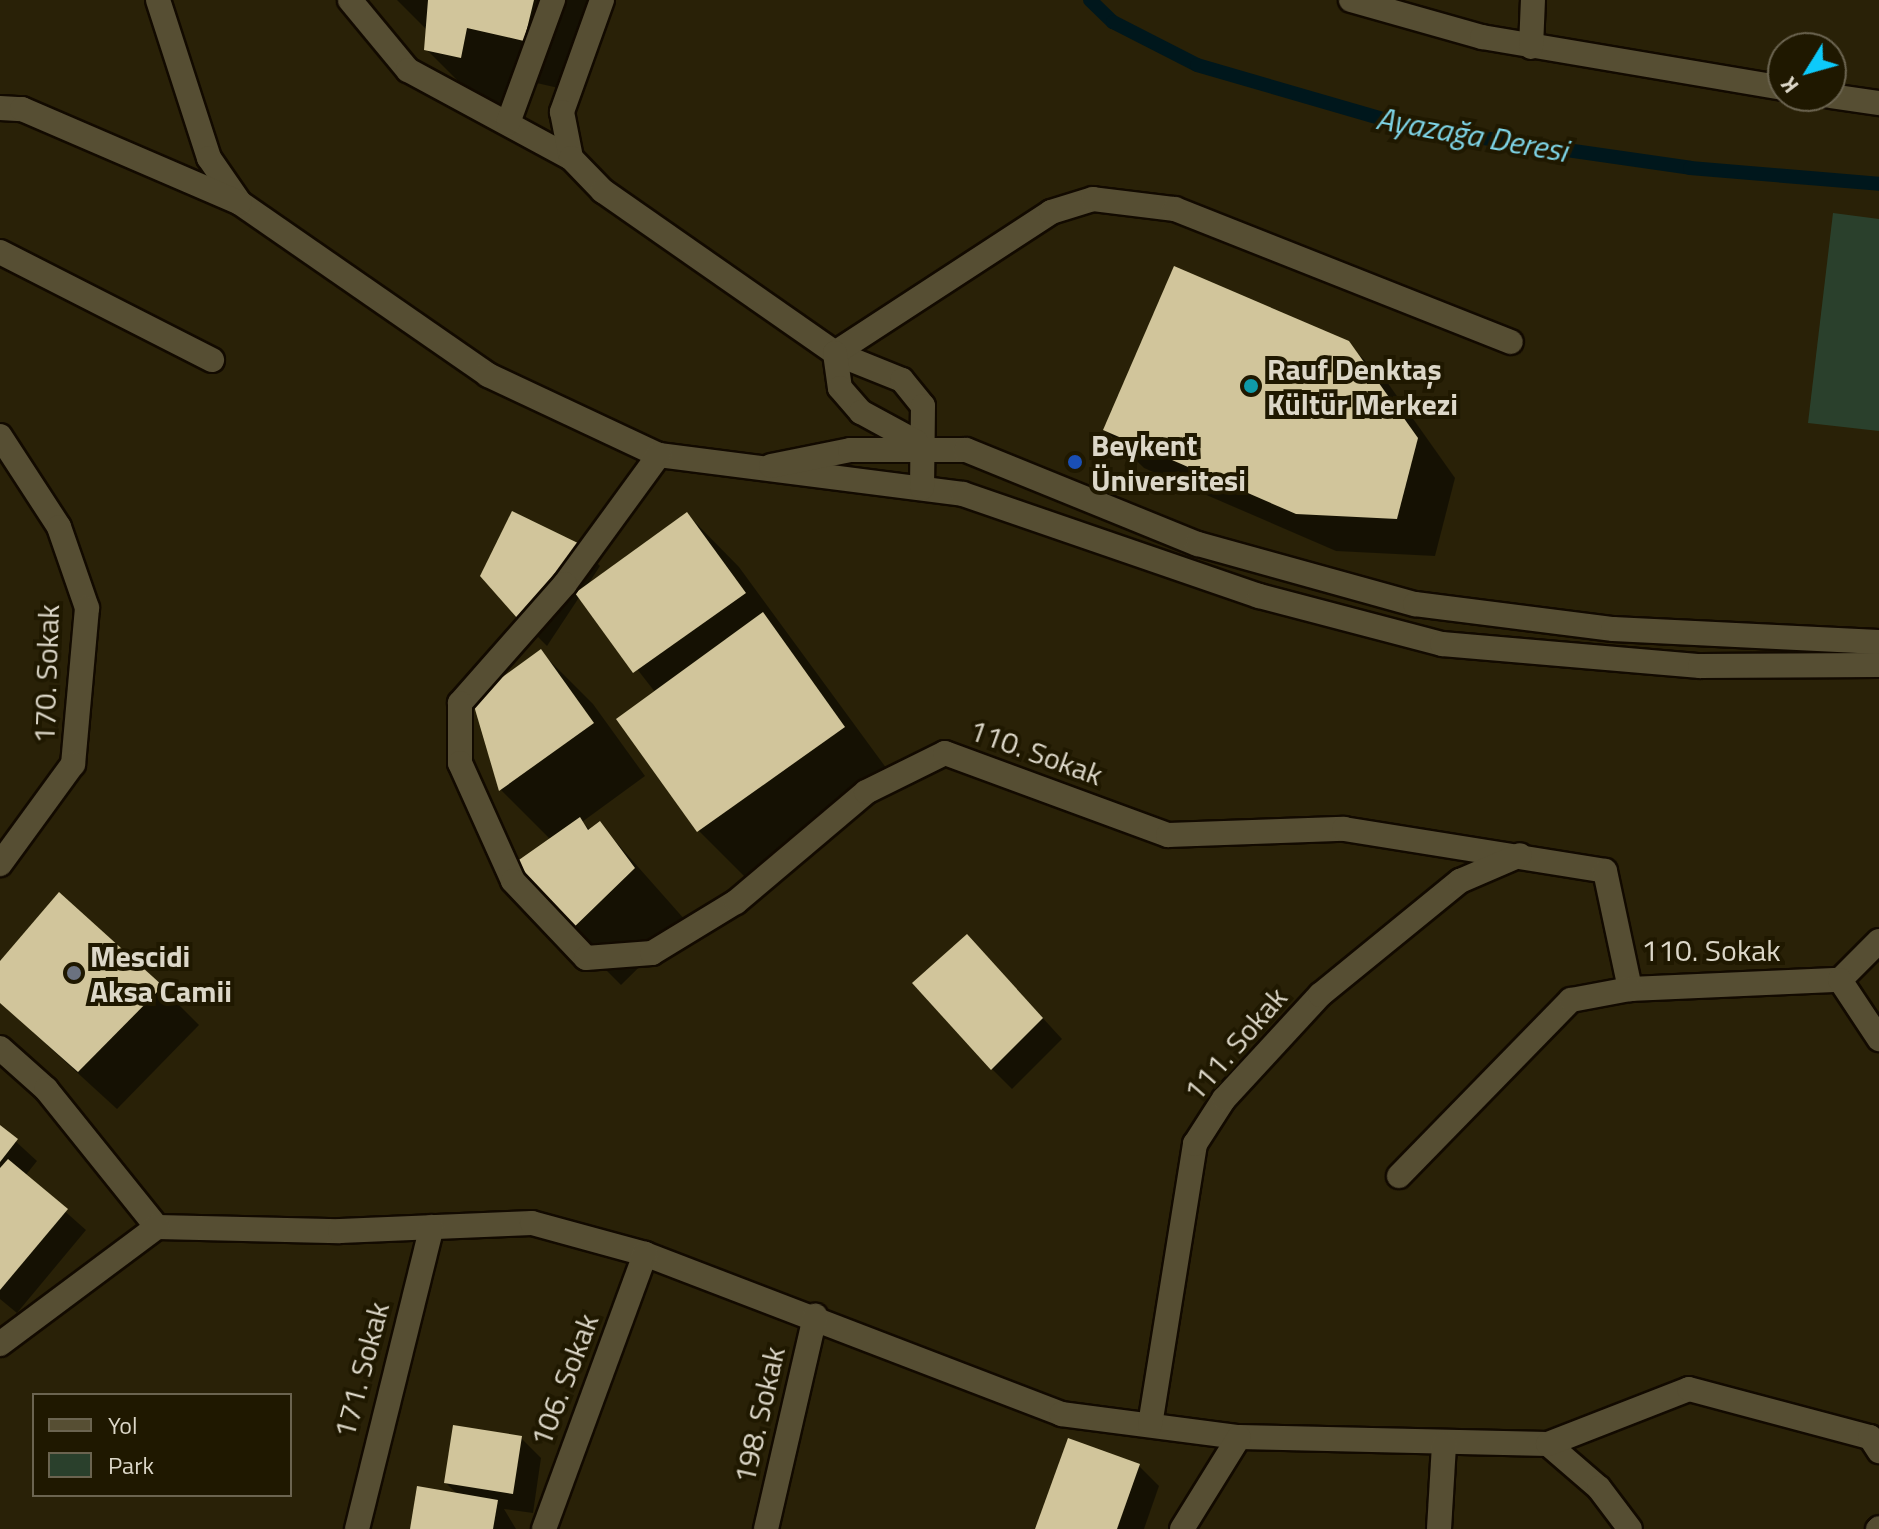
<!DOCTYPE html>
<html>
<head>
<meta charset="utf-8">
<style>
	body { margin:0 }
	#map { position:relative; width:1879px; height:1529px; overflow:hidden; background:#292107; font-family:"Titillium Web",sans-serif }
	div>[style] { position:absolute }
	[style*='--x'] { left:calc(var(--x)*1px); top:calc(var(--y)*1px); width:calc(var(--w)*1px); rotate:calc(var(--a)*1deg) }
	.green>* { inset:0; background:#2a402c }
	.shadow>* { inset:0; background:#0007 }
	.stream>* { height:14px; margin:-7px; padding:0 7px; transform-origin:7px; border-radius:7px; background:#00171c }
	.building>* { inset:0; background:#d1c59b }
	.roads { filter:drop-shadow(2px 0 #120a00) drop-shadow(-2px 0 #120a00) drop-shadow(0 2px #120a00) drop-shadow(0 -2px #120a00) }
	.minor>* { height:24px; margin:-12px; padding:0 12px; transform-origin:12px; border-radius:12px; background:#564e33 }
	.dots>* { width:22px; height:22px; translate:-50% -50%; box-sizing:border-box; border:4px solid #1f1800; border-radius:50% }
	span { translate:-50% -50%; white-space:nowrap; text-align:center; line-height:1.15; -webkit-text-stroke:8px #1f1800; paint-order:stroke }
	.poi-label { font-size:30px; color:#dcd7c8; font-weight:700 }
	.left { translate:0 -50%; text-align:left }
	.street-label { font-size:30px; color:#dcd7c8 }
	.water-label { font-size:32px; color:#7ed4e6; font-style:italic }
	.legend { position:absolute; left:32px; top:1393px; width:260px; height:104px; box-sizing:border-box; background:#1f1800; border:2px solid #6b6450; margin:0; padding:10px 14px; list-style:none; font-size:24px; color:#dcd7c8 }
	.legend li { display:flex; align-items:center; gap:16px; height:40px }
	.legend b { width:40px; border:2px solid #6b6450 }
	.north { position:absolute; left:1767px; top:32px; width:80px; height:80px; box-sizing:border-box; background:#1f1800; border:2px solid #6b6450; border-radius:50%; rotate:233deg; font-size:22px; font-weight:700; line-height:32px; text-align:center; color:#dcd7c8 }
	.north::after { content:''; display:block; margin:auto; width:28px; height:36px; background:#0dcafa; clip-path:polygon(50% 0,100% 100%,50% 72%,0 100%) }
</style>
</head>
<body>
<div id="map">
	<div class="green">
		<div style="clip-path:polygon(1833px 213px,1879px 219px,1879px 431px,1808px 423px)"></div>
	</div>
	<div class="shadow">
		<div style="clip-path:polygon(397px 0,598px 0,576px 92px,519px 79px,513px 109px,478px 101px,426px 49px,428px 31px)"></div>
		<div style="clip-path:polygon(1347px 343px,1387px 382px,1455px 478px,1435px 556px,1336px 551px,1144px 468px,1105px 430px)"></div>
		<div style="clip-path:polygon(687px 514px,739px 567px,895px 780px,751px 883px,699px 831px,655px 692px,580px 596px,547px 646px,527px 626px,580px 546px,600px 566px,587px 586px)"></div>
		<div style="clip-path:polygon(541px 652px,593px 704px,645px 776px,582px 822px,591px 831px,600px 824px,686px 921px,621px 985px,569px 933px,551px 840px,501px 790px,475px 700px)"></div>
		<div style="clip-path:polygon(986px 956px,1062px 1039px,1012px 1089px,992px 1069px)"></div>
		<div style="clip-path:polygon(0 964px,161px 987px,199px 1025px,117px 1109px,0 1002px)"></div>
		<div style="clip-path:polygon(0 1127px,37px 1161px,25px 1176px,86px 1230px,17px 1313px,0 1299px)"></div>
		<div style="clip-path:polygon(521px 1438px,541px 1458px,533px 1513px,504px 1509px,516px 1529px,412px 1529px,458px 1495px,446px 1483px)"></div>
		<div style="clip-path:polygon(1139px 1466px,1159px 1486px,1144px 1529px,1037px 1529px)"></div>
	</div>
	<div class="stream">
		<div style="--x:1090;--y:0;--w:32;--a:44"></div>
		<div style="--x:1113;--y:22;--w:94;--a:27.1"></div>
		<div style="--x:1197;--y:65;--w:226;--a:16.2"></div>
		<div style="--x:1414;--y:128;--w:279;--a:8.2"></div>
		<div style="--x:1690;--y:168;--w:190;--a:4.8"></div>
	</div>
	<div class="building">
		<div style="clip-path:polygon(428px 0,534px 0,524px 41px,467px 28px,461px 58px,424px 50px)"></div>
		<div style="clip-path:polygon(1174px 266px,1349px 341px,1418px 438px,1397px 519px,1296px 514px,1103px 430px)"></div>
		<div style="clip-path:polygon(512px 511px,582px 545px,526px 628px,480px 576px)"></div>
		<div style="clip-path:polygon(687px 512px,746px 593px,633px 673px,575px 593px)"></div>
		<div style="clip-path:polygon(763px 612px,845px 727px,697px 832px,616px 719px)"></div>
		<div style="clip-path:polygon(541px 649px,594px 723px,499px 791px,472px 699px)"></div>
		<div style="clip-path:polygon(580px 817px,588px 830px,600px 821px,635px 868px,567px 934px,516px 862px)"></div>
		<div style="clip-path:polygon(59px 892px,163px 986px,78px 1072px,0 1003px,0 961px)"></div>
		<div style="clip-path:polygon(967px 934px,1043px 1018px,991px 1070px,912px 983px)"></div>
		<div style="clip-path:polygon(0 1125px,18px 1139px,0 1162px)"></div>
		<div style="clip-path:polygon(8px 1159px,68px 1209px,0 1290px,0 1168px)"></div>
		<div style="clip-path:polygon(453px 1425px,522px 1436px,513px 1494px,444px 1483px)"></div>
		<div style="clip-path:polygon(1068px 1438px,1140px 1464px,1117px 1529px,1035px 1529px)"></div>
		<div style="clip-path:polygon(417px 1486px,498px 1500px,493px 1529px,410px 1529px)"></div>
	</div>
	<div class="roads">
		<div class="minor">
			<div style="--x:158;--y:0;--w:166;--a:72.1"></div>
			<div style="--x:209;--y:158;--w:55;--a:55.4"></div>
			<div style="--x:240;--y:203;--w:302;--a:34.7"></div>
			<div style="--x:488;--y:375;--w:189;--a:25.1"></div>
			<div style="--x:659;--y:455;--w:306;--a:7.3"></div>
			<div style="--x:963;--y:494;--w:313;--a:19"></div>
			<div style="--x:1259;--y:596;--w:189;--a:14.7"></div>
			<div style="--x:1442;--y:644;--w:259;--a:4.9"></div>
			<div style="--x:1700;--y:666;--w:179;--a:-0.3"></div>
			<div style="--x:350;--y:0;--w:91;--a:50.4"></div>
			<div style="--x:408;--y:70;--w:185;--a:28.4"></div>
			<div style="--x:602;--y:0;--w:119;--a:109.7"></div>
			<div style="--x:562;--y:112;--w:47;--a:78.9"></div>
			<div style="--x:571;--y:158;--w:46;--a:45.9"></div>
			<div style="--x:603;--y:191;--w:283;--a:34.9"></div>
			<div style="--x:835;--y:353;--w:72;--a:21.9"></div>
			<div style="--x:902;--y:380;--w:33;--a:51"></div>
			<div style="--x:923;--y:406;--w:82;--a:90.7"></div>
			<div style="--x:1351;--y:0;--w:136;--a:15.8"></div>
			<div style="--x:1482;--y:37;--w:305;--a:9.6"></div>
			<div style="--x:1531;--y:47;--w:47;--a:-87.6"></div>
			<div style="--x:1831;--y:96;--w:49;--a:8.3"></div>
			<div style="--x:0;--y:108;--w:22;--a:3"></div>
			<div style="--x:22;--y:109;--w:237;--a:23.3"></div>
			<div style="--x:508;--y:123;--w:131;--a:-69.9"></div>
			<div style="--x:0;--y:252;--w:238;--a:27"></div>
			<div style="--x:835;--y:353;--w:258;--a:-33.1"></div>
			<div style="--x:1051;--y:212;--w:44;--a:-17.2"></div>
			<div style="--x:1093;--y:199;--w:83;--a:7"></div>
			<div style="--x:1175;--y:209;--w:361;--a:21.6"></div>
			<div style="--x:835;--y:353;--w:35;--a:82"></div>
			<div style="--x:840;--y:388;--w:32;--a:49"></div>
			<div style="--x:861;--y:412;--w:63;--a:28.6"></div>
			<div style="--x:0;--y:436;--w:108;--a:57"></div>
			<div style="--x:59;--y:527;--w:86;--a:70.9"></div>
			<div style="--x:87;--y:608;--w:157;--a:95.1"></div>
			<div style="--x:73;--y:764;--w:124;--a:126.1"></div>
			<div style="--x:659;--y:455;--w:160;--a:126.1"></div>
			<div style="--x:565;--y:584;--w:159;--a:131.4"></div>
			<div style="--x:460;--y:703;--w:60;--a:90"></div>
			<div style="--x:460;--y:763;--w:129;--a:65.8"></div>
			<div style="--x:513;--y:881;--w:106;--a:46.5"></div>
			<div style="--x:586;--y:958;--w:66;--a:-4.3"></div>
			<div style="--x:652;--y:953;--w:98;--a:-31.3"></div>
			<div style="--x:736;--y:902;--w:170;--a:-40.2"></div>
			<div style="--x:866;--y:792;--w:88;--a:-26.3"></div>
			<div style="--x:945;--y:753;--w:238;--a:20.2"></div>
			<div style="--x:1168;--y:835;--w:176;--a:-2"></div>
			<div style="--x:1344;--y:829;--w:264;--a:9.1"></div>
			<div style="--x:1605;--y:871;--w:121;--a:78"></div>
			<div style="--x:1630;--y:989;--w:210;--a:-2.5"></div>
			<div style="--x:1840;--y:980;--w:55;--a:-45"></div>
			<div style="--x:771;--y:466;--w:81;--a:-11.4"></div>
			<div style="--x:850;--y:450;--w:116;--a:0"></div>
			<div style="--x:966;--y:450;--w:250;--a:22.1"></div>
			<div style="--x:1198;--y:544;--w:225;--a:15.5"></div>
			<div style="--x:1415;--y:604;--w:200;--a:7.2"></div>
			<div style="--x:1613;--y:629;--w:266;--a:2.8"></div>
			<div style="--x:1840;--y:980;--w:71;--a:56.5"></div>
			<div style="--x:0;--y:1048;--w:62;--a:41.7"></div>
			<div style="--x:46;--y:1089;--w:177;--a:51.2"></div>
			<div style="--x:157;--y:1227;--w:183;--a:1.3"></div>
			<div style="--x:340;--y:1231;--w:192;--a:-2.4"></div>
			<div style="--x:532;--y:1223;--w:117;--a:15.3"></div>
			<div style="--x:645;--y:1254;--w:446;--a:21"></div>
			<div style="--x:1061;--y:1414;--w:179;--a:7.4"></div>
			<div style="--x:1239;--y:1437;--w:309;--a:1.3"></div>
			<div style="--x:1548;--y:1444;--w:67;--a:40.8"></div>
			<div style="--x:1599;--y:1488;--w:51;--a:52.9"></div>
			<div style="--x:1399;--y:1176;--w:246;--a:-45.7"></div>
			<div style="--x:1571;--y:1000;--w:60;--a:-10.6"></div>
			<div style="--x:0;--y:1344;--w:196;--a:-36.7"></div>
			<div style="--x:1150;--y:1425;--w:285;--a:-80.9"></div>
			<div style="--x:1195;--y:1144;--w:54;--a:-57.2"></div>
			<div style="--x:1224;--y:1099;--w:142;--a:-47.3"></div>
			<div style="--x:1320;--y:995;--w:181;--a:-39.2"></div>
			<div style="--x:1460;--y:881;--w:65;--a:-23.4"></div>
			<div style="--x:1548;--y:1444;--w:151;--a:-21.3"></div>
			<div style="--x:1689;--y:1389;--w:187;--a:14.9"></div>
			<div style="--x:1870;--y:1437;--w:17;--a:57"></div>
			<div style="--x:357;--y:1529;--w:311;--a:-76.1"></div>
			<div style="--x:544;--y:1529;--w:293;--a:-69.8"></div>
			<div style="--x:766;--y:1529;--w:219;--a:-77"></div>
			<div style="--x:1182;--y:1529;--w:108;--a:-58.2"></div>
			<div style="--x:1439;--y:1529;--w:85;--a:-86.6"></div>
			<div style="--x:1878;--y:1529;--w:1;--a:-45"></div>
		</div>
	</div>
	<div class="dots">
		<div style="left:1251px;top:386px;background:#0f9aa8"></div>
		<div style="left:1075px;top:462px;background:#1a4fb4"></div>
		<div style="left:74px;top:973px;background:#6b7280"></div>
	</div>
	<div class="poi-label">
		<span class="left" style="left:1267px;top:386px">Rauf Denktaş<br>Kültür Merkezi</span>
		<span class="left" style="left:1091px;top:462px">Beykent<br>Üniversitesi</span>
		<span class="left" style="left:90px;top:973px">Mescidi<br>Aksa Camii</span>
	</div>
	<div class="street-label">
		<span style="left:46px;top:674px;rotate:-88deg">170. Sokak</span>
		<span style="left:1036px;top:752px;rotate:20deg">110. Sokak</span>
		<span style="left:1711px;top:950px">110. Sokak</span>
		<span style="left:1235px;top:1044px;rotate:-49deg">111. Sokak</span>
		<span style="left:361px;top:1370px;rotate:-75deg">171. Sokak</span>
		<span style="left:564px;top:1380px;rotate:-69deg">106. Sokak</span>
		<span style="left:759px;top:1415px;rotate:-77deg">198. Sokak</span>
	</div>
	<div class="water-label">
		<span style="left:1472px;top:134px;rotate:10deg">Ayazağa Deresi</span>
	</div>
	<ul class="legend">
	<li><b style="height:10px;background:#564e33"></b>Yol</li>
	<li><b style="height:22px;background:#2a402c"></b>Park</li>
	</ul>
	<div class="north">K</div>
</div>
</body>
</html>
